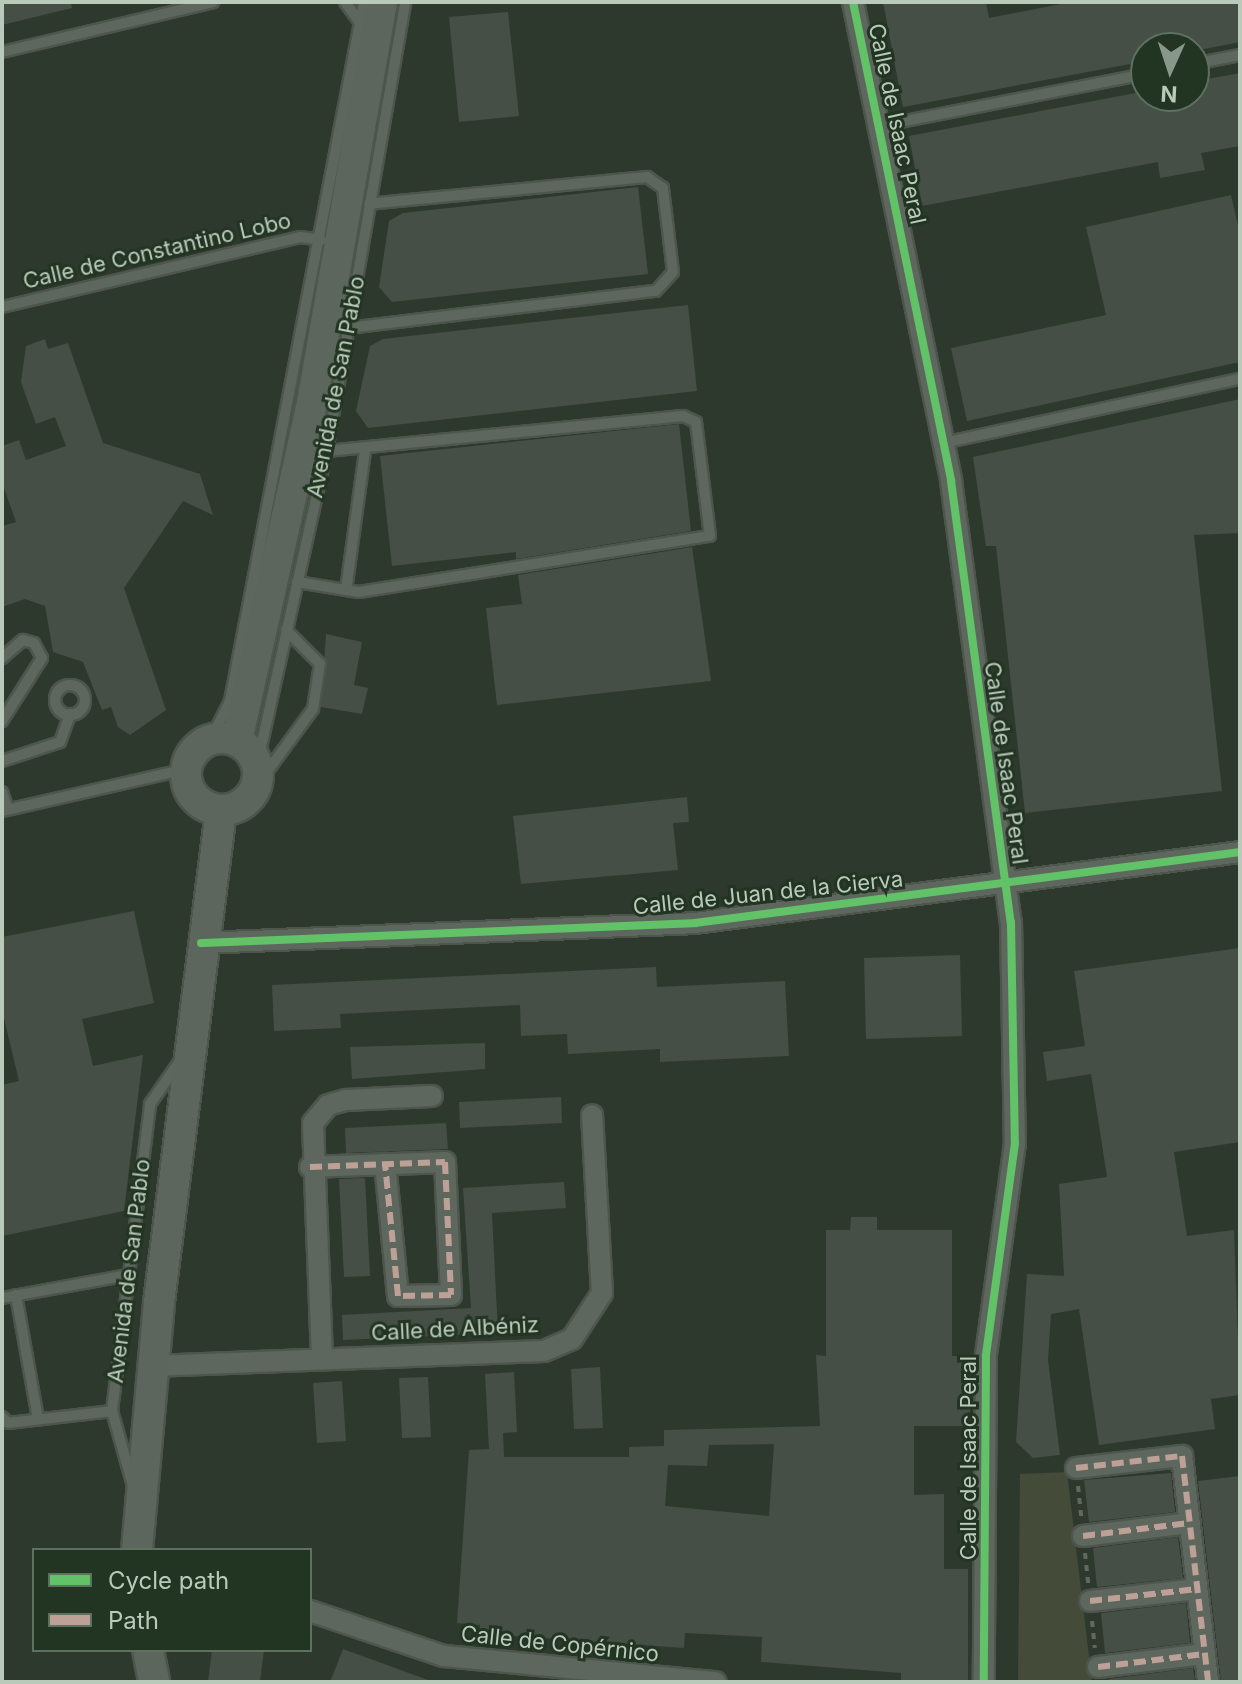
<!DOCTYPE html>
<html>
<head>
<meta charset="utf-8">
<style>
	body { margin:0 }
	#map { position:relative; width:1242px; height:1684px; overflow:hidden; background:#2e392e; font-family:Inter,sans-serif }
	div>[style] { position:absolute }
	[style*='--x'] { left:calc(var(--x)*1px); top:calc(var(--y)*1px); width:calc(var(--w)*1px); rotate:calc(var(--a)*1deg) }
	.green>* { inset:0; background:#444b38 }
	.building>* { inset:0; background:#454f45 }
	.path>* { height:4px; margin-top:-2px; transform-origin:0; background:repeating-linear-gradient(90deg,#606860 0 6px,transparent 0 12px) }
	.roads { filter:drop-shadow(2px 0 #4d554d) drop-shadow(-2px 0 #4d554d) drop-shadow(0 2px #4d554d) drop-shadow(0 -2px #4d554d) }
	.lane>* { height:10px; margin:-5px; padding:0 5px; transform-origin:5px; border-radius:5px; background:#5e675e }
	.lane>.ring { margin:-5px; padding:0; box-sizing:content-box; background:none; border:10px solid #5e675e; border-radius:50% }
	.street>* { height:20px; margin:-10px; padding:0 10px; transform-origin:10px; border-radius:10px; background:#5e675e }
	.secondary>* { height:30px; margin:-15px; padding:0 15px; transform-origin:15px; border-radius:15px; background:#5c665c }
	.secondary>.ring { margin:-15px; padding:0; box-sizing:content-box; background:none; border:30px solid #5c665c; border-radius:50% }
	.quiet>* { height:6px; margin-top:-3px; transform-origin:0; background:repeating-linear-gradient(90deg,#bda197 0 12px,transparent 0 18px) }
	.cycleway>* { height:8px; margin:-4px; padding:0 4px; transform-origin:4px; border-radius:4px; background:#61c268 }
	span { translate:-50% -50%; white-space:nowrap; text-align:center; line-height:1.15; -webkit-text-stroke:6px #223422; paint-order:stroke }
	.street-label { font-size:22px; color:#b9c9ba }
	.frame { position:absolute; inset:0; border:4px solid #b9c9ba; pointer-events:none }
	.legend { position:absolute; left:32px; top:1548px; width:280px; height:104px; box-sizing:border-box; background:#223422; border:2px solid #5e705f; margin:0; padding:10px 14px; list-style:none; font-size:24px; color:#b9c9ba }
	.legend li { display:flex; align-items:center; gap:16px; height:40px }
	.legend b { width:40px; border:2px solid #5e705f }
	.north { position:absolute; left:1130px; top:32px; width:80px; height:80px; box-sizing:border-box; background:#223422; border:2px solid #5e705f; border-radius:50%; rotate:183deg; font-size:22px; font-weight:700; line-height:32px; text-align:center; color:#b9c9ba }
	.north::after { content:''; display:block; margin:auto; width:28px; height:36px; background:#889789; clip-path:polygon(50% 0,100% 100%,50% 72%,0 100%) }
</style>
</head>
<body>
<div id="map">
	<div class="green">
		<div style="clip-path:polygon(1067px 1472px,1092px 1682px,1018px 1682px,1020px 1474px)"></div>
	</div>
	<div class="building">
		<div style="clip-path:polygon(2px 2px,71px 2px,72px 8px,2px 25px)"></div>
		<div style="clip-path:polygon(883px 2px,986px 2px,989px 18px,1071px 2px,1240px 2px,1240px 42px,1194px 51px,1146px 48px,1146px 61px,903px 107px)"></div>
		<div style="clip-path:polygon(508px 12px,519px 116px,459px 122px,449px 17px)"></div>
		<div style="clip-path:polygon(1240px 73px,1240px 146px,1201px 153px,1205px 170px,1160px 178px,1158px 162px,922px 206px,909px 136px,1146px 91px,1199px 96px,1196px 81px)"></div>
		<div style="clip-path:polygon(638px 187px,648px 274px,392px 302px,379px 287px,389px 221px,403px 213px)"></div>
		<div style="clip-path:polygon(1231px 195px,1240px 234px,1240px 362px,967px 421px,951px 348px,1106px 315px,1086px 227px)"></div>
		<div style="clip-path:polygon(688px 305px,697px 391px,368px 428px,356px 411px,370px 346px,383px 339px)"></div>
		<div style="clip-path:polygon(45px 339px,48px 349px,68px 343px,103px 443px,200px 474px,213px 515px,183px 501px,124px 588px,166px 710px,130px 735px,118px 727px,111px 707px,102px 710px,83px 662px,53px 652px,45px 606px,25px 599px,2px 607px,2px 526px,16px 522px,2px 482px,2px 446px,19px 440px,26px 460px,66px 446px,55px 417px,36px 424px,21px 382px,26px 346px)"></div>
		<div style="clip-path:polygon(1240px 399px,1240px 533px,1194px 535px,1222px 791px,1025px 813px,996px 546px,986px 546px,973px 457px)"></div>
		<div style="clip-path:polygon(679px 424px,691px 531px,516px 559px,516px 552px,392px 566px,380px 456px)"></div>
		<div style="clip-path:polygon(692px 547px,711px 681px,497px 705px,486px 608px,522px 604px,518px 575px)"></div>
		<div style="clip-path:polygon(326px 634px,362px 642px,354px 685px,368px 688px,362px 714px,321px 707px)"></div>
		<div style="clip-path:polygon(687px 797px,689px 822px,673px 823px,678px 870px,521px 884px,513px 816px)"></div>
		<div style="clip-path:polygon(134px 911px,154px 1003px,82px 1019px,93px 1066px,143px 1055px,124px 1211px,2px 1236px,2px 1085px,19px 1081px,2px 1010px,2px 937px)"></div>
		<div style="clip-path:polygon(1240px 948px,1240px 1142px,1174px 1152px,1187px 1236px,1234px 1230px,1240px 1395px,1211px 1399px,1215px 1429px,1099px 1445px,1079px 1309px,1051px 1314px,1048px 1360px,1060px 1455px,1033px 1458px,1016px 1442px,1027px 1274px,1064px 1276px,1059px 1184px,1107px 1177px,1091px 1074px,1047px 1081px,1043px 1052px,1085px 1046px,1074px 971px)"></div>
		<div style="clip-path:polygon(960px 955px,962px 1036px,866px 1039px,864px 958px)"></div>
		<div style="clip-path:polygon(656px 967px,657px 987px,785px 981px,789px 1056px,660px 1062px,660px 1049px,568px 1054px,567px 1034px,521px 1036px,520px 1005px,340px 1014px,341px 1028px,274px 1031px,272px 985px)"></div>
		<div style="clip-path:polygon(485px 1043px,485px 1069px,352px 1079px,350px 1047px)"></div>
		<div style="clip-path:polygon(561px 1097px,562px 1123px,460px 1128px,459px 1102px)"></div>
		<div style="clip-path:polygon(446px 1123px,448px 1149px,346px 1153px,345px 1128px)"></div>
		<div style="clip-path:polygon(365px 1178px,370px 1276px,344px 1277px,339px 1179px)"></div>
		<div style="clip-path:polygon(564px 1182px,566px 1208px,492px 1213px,498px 1333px,343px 1340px,342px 1315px,471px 1308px,463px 1188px)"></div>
		<div style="clip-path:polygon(evenodd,851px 1217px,877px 1217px,877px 1230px,952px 1230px,952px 1356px,970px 1356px,970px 1426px,914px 1426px,914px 1495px,944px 1494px,944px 1569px,968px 1569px,968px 1682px,901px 1682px,901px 1673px,761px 1662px,762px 1637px,685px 1633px,684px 1648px,500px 1635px,500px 1642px,479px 1640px,480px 1625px,457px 1623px,469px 1450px,489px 1449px,485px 1374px,514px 1372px,517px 1432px,503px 1433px,504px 1457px,629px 1457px,629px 1447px,664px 1446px,664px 1430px,820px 1426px,816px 1355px,826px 1356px,826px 1230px,850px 1230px,851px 1217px,774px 1444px,769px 1516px,665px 1506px,668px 1465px,707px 1466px,709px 1445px,774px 1444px)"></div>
		<div style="clip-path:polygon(600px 1367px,603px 1428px,574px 1429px,571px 1369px)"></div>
		<div style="clip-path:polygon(428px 1377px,431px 1437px,402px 1438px,399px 1378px)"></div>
		<div style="clip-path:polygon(342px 1381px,346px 1441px,317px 1443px,313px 1383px)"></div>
		<div style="clip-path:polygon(1171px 1473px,1175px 1512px,1089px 1522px,1084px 1480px)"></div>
		<div style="clip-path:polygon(1240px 1476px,1240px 1682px,1221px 1682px,1198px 1481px)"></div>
		<div style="clip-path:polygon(1178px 1537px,1183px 1578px,1097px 1587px,1093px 1548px)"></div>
		<div style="clip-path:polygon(1186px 1603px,1190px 1643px,1105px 1653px,1101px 1613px)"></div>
		<div style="clip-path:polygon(343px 1649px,428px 1680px,428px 1682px,330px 1682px)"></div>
		<div style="clip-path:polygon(212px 1650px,264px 1650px,260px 1682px,208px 1682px)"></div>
		<div style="clip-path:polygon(1193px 1668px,1195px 1682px,1109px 1682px,1109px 1679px)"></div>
	</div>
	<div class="path">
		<div style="--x:1078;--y:1486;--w:31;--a:84"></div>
		<div style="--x:1085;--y:1553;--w:31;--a:84"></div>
		<div style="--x:1092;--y:1621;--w:27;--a:84"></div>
	</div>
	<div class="roads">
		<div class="lane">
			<div style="--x:345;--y:2;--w:26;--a:54"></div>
			<div style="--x:2;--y:52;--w:217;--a:-13.3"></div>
			<div style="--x:1194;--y:64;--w:47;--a:-11.1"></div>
			<div style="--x:880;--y:126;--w:271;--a:-11.1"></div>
			<div style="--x:2;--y:307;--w:306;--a:-13.2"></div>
			<div style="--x:300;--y:237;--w:21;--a:8"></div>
			<div style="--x:348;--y:328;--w:310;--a:-6.9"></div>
			<div style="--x:656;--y:291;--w:25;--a:-48"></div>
			<div style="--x:673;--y:272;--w:85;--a:-96.8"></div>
			<div style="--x:663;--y:188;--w:19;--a:-145"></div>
			<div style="--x:647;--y:177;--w:279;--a:174.5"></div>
			<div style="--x:943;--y:443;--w:304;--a:-12.2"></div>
			<div style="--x:297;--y:582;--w:63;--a:9.2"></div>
			<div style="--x:359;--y:592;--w:355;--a:-9.1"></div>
			<div style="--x:710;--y:536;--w:115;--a:-97"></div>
			<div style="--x:696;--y:422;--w:14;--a:-155"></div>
			<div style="--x:683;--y:416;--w:358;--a:174.4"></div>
			<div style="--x:346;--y:590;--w:139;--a:-82.2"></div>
			<div style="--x:2;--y:658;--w:28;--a:-41"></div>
			<div style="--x:23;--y:640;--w:11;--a:15"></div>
			<div style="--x:34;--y:643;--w:17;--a:62"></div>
			<div style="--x:42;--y:658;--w:75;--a:122.4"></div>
			<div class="ring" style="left:55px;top:685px;width:20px;height:20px"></div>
			<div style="--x:211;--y:739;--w:42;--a:-63.4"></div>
			<div style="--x:230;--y:701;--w:712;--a:-79.15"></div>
			<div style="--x:2;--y:761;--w:61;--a:-18.1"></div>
			<div style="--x:60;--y:742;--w:30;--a:-70"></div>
			<div style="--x:256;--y:770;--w:327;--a:-77.5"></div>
			<div style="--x:327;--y:451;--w:456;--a:-80.1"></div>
			<div style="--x:2;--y:792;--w:18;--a:71"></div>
			<div style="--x:250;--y:795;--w:107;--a:-53.8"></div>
			<div style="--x:313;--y:709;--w:46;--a:-81.2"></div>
			<div style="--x:320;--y:664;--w:48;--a:-135"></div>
			<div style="--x:2;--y:811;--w:190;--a:-12.8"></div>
			<div style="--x:16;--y:1295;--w:125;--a:79.9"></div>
			<div style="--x:2;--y:1298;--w:129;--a:-10.3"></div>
			<div style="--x:2;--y:1417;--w:8;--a:45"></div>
			<div style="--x:8;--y:1423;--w:105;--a:-6.6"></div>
			<div style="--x:133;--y:1486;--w:78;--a:-105.6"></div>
			<div style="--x:112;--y:1411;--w:309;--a:-82.9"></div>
			<div style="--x:150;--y:1104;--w:56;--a:-55.2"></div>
		</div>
		<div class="street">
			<div style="--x:853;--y:2;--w:489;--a:78.4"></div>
			<div style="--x:951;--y:481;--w:445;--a:82.3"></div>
			<div style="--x:1011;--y:922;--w:221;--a:89"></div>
			<div style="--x:1015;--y:1143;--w:215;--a:97.8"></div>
			<div style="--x:986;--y:1356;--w:326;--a:90.4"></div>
			<div style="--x:201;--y:943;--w:494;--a:-2.3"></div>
			<div style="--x:695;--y:923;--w:550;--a:-7.42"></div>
			<div style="--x:310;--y:1167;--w:135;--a:-2.1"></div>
			<div style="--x:445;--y:1162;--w:133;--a:87.4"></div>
			<div style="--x:451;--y:1295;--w:53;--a:178.9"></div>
			<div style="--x:398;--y:1296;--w:133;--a:-95.6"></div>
			<div style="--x:322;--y:1358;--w:235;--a:-92.2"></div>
			<div style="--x:313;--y:1123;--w:23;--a:-50"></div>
			<div style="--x:328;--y:1105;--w:19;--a:-16"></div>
			<div style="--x:346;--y:1100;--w:86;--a:-2.7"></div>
			<div style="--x:152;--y:1366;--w:392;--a:-2.2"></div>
			<div style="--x:544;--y:1351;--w:30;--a:-23"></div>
			<div style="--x:572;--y:1339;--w:55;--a:-56.9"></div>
			<div style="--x:602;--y:1293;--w:178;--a:-93.2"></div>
			<div style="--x:1076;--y:1468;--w:107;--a:-6.5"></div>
			<div style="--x:1182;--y:1456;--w:227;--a:83.4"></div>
			<div style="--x:1083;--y:1536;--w:107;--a:-7"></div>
			<div style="--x:1090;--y:1601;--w:108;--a:-6.4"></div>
			<div style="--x:310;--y:1611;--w:141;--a:18.6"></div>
			<div style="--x:444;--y:1656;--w:273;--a:5.5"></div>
			<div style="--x:1098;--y:1667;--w:107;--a:-7"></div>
		</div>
		<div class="secondary">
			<div class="ring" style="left:186px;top:738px;width:42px;height:42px"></div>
			<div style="--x:237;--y:741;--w:352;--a:-77.5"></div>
			<div style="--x:313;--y:397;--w:401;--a:-80.1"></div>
			<div style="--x:137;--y:1550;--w:249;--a:-84.9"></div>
			<div style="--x:159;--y:1302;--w:495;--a:-82.8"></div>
			<div style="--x:148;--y:1650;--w:33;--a:79"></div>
		</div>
	</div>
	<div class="quiet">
		<div style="--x:310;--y:1167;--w:135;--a:-2.1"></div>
		<div style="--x:445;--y:1162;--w:133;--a:87.4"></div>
		<div style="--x:451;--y:1295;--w:53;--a:178.9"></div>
		<div style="--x:398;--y:1296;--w:133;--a:-95.6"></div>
		<div style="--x:1076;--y:1468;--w:107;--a:-6.5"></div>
		<div style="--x:1182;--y:1456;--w:227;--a:83.4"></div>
		<div style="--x:1083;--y:1536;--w:107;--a:-7"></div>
		<div style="--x:1090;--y:1601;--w:108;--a:-6.4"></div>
		<div style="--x:1098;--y:1667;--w:107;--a:-7"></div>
	</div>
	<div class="cycleway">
		<div style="--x:853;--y:2;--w:489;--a:78.4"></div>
		<div style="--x:951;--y:481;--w:445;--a:82.3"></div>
		<div style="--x:1011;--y:922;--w:221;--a:89"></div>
		<div style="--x:1015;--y:1143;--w:215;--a:97.8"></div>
		<div style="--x:986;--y:1356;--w:326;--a:90.4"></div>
		<div style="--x:201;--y:943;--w:494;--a:-2.3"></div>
		<div style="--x:695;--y:923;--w:550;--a:-7.42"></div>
	</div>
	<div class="street-label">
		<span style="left:897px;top:124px;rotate:78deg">Calle de Isaac Peral</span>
		<span style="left:157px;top:251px;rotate:-13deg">Calle de Constantino Lobo</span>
		<span style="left:336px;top:387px;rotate:-79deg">Avenida de San Pablo</span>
		<span style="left:1006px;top:763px;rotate:82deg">Calle de Isaac Peral</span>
		<span style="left:768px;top:893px;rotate:-6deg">Calle de Juan de la Cierva</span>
		<span style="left:129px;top:1271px;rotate:-83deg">Avenida de San Pablo</span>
		<span style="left:455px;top:1329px;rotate:-3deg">Calle de Albéniz</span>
		<span style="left:969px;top:1458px;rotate:-90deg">Calle de Isaac Peral</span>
		<span style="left:560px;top:1644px;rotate:6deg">Calle de Copérnico</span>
	</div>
	<div class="frame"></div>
	<ul class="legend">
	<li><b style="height:10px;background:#61c268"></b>Cycle path</li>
	<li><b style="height:10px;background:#bda197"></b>Path</li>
	</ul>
	<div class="north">N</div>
</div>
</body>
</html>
